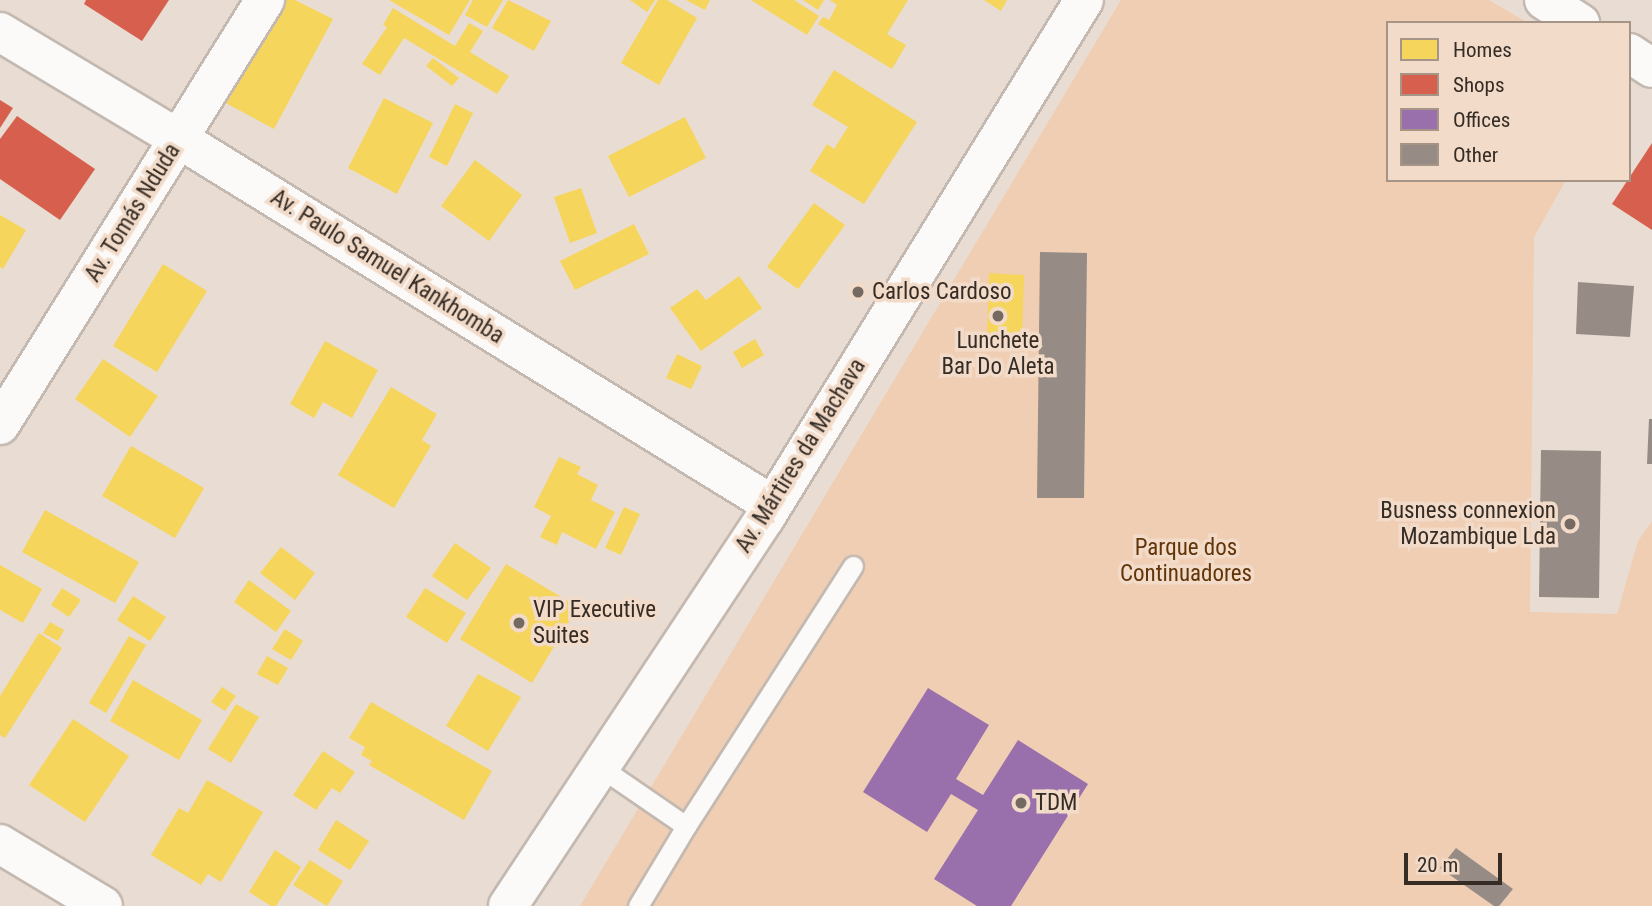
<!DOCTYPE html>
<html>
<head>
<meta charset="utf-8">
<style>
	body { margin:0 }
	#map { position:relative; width:1652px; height:906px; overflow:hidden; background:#e9dcd2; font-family:"Roboto Condensed",sans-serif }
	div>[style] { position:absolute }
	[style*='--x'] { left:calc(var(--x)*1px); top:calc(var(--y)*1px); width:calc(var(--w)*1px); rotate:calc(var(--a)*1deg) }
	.green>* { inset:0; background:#f0ceb3 }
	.homes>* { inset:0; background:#f6d55c }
	.shops>* { inset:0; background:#d6604d }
	.offices>* { inset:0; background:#9970ab }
	.building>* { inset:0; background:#968c85 }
	.roads { filter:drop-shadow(2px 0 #c3b9b1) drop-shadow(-2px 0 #c3b9b1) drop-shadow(0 2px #c3b9b1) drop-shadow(0 -2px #c3b9b1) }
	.service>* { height:19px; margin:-9.5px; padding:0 9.5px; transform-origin:9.5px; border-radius:9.5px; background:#fcfaf8 }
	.minor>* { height:38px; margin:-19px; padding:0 19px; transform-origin:19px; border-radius:19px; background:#fcfaf8 }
	.secondary>* { height:38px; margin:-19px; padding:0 19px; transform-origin:19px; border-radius:19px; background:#fcfaf8 }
	.dots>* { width:19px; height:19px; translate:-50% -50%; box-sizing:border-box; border:4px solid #f2dbc9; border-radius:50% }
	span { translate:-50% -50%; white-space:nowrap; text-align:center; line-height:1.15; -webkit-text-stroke:7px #f2dbc9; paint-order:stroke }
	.street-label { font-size:23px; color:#352c25 }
	.poi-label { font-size:23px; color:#352c25 }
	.left { translate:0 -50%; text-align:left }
	.right { translate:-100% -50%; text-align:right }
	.park-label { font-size:23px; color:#613508 }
	.legend { position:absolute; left:1386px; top:21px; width:245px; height:161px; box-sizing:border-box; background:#f2dbc9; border:2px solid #a69587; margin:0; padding:9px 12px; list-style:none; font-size:21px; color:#352c25 }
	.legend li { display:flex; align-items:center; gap:14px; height:35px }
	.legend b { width:35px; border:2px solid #a69587 }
	.scale { position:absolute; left:1404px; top:853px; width:98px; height:32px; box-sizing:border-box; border:4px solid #352c25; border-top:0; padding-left:9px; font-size:21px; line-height:24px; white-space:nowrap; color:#352c25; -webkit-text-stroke:5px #f2dbc9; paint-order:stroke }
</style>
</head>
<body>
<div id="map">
	<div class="green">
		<div style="clip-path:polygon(1121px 0,1489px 0,1528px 23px,1388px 23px,1388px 180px,1566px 180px,1534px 237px,1530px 612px,1617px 614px,1638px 541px,1652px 521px,1652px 906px,580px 906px)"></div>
	</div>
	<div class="homes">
		<div style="clip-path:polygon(273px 0,295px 0,333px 19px,274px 129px,220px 100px)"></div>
		<div style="clip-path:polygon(389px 0,470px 0,449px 35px)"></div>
		<div style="clip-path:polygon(473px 0,503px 0,487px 27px,465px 15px)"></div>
		<div style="clip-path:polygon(508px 0,551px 21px,534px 51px,492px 28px)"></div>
		<div style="clip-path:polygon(630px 0,655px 0,647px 12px)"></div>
		<div style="clip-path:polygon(658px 0,667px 0,697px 18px,659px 85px,621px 63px)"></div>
		<div style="clip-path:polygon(686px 0,710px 0,705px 10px)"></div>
		<div style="clip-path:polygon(751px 0,794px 0,819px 16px,807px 35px)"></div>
		<div style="clip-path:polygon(803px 0,824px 0,818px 10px)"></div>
		<div style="clip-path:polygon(830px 0,908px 0,887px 34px,906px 45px,892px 69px,818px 24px,823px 17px,829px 20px,837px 5px)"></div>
		<div style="clip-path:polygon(984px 0,1007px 0,1001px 11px)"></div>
		<div style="clip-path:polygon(393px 8px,455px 46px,469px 23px,483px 31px,470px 52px,509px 76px,497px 94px,404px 38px,380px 75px,362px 64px,387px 27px,383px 25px)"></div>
		<div style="clip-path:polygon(433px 58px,459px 78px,452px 86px,426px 66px)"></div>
		<div style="clip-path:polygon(834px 70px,917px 122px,864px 204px,810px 171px,827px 144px,834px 149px,848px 127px,812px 105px)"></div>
		<div style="clip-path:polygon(384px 98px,433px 123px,397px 194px,348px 168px)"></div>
		<div style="clip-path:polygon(455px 104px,473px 113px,447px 166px,429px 157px)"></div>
		<div style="clip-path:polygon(685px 117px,706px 158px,629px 197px,608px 156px)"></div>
		<div style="clip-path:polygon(475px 160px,522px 195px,489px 241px,441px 206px)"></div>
		<div style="clip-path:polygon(581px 188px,597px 233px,570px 243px,554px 197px)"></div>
		<div style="clip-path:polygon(814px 203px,845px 225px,798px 289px,767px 267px)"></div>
		<div style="clip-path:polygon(0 215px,26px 230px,3px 269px,0 267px)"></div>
		<div style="clip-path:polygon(634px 224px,649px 254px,575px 290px,560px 261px)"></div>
		<div style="clip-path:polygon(163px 264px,207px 291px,157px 372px,113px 346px)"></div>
		<div style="clip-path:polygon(989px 273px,1024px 275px,1022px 341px,987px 340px)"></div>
		<div style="clip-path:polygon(739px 276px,762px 308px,701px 351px,670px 308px,697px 289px,706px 300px)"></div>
		<div style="clip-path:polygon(755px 339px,764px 355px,742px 368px,733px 352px)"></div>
		<div style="clip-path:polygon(325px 341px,378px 370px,352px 418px,323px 402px,314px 418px,290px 404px)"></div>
		<div style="clip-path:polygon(677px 354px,702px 366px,691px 389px,666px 378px)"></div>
		<div style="clip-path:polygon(103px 359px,158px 396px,130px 437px,75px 399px)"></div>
		<div style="clip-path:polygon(391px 387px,437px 414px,422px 440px,431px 446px,394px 508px,338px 475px)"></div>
		<div style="clip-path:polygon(131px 446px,204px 488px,175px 538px,102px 496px)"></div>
		<div style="clip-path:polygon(559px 457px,581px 467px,577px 474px,598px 485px,591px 500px,615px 512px,596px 549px,562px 532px,557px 545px,540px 537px,551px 516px,534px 507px)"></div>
		<div style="clip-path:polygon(624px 507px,640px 514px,621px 555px,605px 548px)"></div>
		<div style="clip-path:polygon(45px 510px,139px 562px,115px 603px,22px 552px)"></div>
		<div style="clip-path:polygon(455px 543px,491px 568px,467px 600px,432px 576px)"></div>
		<div style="clip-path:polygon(281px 547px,315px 573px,295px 600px,260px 573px)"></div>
		<div style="clip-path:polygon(506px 564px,578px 607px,532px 683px,460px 639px)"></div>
		<div style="clip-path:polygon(0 565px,42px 589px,23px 623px,0 610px)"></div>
		<div style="clip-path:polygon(249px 580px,291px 611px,276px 632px,234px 602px)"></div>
		<div style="clip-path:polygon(62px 588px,81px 600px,69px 617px,51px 605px)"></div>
		<div style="clip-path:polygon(425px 588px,466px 613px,447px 643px,406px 617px)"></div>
		<div style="clip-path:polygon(133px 596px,166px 617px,150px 641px,117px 620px)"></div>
		<div style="clip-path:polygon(50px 622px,64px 630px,58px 641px,43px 633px)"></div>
		<div style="clip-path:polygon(285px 629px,303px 641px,291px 660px,272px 649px)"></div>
		<div style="clip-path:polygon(39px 633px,62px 648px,5px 738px,0 735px,0 696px)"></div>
		<div style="clip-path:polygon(129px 636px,146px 645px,106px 713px,89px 703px)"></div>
		<div style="clip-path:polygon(267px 656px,288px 668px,278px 685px,257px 674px)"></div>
		<div style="clip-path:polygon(478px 674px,521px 697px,488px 751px,446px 726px)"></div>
		<div style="clip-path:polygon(133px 680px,202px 720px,179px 760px,110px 721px)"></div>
		<div style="clip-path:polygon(222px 687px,236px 696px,225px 711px,211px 702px)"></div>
		<div style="clip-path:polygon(371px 702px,492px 771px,464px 820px,369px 765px,372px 761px,361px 755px,365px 747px,349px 738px)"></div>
		<div style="clip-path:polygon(236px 704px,259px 717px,231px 763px,208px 749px)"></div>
		<div style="clip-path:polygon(73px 719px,129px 756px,85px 822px,29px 785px)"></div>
		<div style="clip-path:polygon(323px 751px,355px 772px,340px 793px,332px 788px,316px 810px,293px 795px)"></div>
		<div style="clip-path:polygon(207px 780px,263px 812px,221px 882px,208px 874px,201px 885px,151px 855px,179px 808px,188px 813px)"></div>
		<div style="clip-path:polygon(336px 820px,369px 841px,350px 870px,318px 850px)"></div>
		<div style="clip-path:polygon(275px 850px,301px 867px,276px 906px,271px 906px,249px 892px)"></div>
		<div style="clip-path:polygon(310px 860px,343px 881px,327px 906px,293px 885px)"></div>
	</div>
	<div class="shops">
		<div style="clip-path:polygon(86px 0,169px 0,142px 41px,84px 4px)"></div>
		<div style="clip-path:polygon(0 100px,13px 108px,0 128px)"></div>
		<div style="clip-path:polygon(17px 116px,95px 169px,60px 220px,0 179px,0 139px)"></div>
		<div style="clip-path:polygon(1652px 143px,1652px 230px,1612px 204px)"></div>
	</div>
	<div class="offices">
		<div style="clip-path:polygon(928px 688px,989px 725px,956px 779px,983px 795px,1018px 740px,1088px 784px,1011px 906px,977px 906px,934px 879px,978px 810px,951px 794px,927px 832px,863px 792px)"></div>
	</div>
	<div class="building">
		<div style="clip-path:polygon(1040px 252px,1087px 253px,1084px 498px,1037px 498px)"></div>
		<div style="clip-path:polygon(1578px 282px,1634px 286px,1630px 337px,1576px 334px)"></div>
		<div style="clip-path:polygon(1649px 419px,1652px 419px,1652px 464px,1647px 464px)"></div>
		<div style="clip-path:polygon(1541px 450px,1601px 451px,1599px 598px,1539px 597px)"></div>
		<div style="clip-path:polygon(1456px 848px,1513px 889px,1499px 906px,1494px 906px,1440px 868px)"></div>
	</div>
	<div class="roads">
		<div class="service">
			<div style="--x:600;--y:767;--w:104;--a:34.5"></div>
			<div style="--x:686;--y:826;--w:309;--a:-57.3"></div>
			<div style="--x:638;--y:906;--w:93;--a:-59"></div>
		</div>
		<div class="minor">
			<div style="--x:0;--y:32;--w:209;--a:30.9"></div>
			<div style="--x:179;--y:139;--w:695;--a:31.66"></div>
			<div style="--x:0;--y:425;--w:501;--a:-58.06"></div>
			<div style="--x:0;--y:844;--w:120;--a:31"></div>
			<div style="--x:508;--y:906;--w:465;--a:-56.5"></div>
			<div style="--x:765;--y:518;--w:608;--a:-58.37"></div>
		</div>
		<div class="secondary">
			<div style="--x:1544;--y:0;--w:43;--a:32.6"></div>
			<div style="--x:1629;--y:53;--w:27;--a:33"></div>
		</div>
	</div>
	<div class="dots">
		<div style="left:858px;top:292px;background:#746a62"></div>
		<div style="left:998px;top:316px;background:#746a62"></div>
		<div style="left:1570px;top:524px;background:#746a62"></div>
		<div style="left:519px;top:623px;background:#746a62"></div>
		<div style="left:1021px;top:803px;background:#746a62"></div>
	</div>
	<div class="street-label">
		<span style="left:133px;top:213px;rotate:-58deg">Av. Tomás Nduda</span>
		<span style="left:387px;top:267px;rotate:32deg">Av. Paulo Samuel Kankhomba</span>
		<span style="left:801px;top:456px;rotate:-58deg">Av. Mártires da Machava</span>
	</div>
	<div class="poi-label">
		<span class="left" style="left:872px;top:292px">Carlos Cardoso</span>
		<span style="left:998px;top:354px">Lunchete<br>Bar Do Aleta</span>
		<span class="right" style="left:1556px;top:524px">Busness connexion<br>Mozambique Lda</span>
		<span class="left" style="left:533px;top:623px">VIP Executive<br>Suites</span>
		<span class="left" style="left:1035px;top:803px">TDM</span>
	</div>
	<div class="park-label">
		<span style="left:1186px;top:561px">Parque dos<br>Continuadores</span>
	</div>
	<ul class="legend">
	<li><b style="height:19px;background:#f6d55c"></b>Homes</li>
	<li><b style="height:19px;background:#d6604d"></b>Shops</li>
	<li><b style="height:19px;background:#9970ab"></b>Offices</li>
	<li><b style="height:19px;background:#968c85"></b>Other</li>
	</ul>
	<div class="scale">20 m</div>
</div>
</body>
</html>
